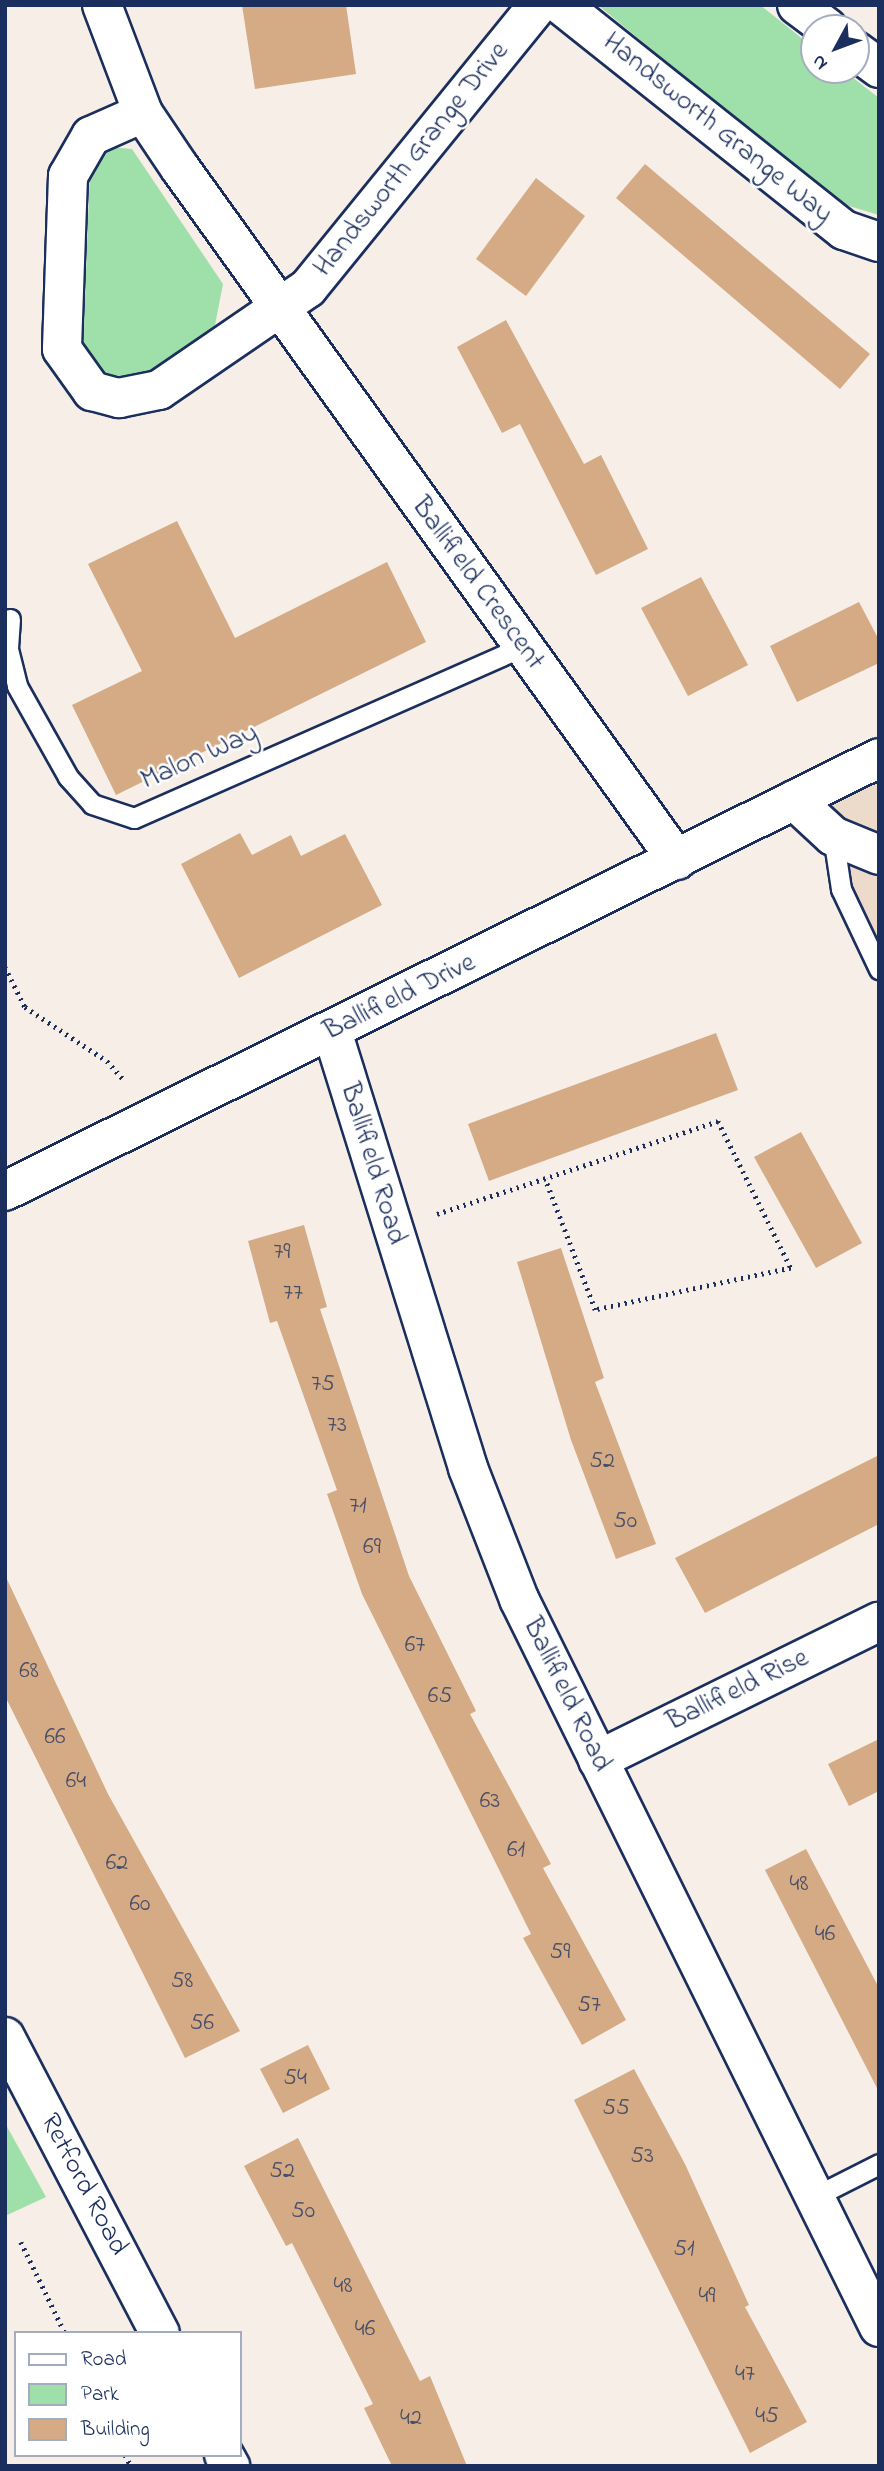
<!DOCTYPE html>
<html>
<head>
<meta charset="utf-8">
<style>
	body { margin:0 }
	#map { position:relative; width:884px; height:2471px; overflow:hidden; background:#f6eee7; font-family:"Indie Flower",sans-serif }
	div>[style] { position:absolute }
	[style*='--x'] { left:calc(var(--x)*1px); top:calc(var(--y)*1px); width:calc(var(--w)*1px); rotate:calc(var(--a)*1deg) }
	.built>* { inset:0; background:#ecdaca }
	.green>* { inset:0; background:#9fe0aa }
	.building>* { inset:0; background:#d4ab85 }
	.path>* { height:4.5px; margin-top:-2.25px; transform-origin:0; background:repeating-linear-gradient(90deg,#1b2f5e 0 2px,transparent 0 7px) }
	.roads { filter:drop-shadow(2px 0 #1b2f5e) drop-shadow(-2px 0 #1b2f5e) drop-shadow(0 2px #1b2f5e) drop-shadow(0 -2px #1b2f5e) }
	.service>* { height:19px; margin:-9.5px; padding:0 9.5px; transform-origin:9.5px; border-radius:9.5px; background:#fff }
	.minor>* { height:38px; margin:-19px; padding:0 19px; transform-origin:19px; border-radius:19px; background:#fff }
	.secondary>* { height:38px; margin:-19px; padding:0 19px; transform-origin:19px; border-radius:19px; background:#fff }
	span { translate:-50% -50%; white-space:nowrap; text-align:center; line-height:1.15; -webkit-text-stroke:5px #fff; paint-order:stroke }
	.number-label { font-size:24px; color:#494e68 }
	.number-label span { -webkit-text-stroke-width:0 }
	.street-label { font-size:28px; color:#1b2f5e }
	.frame { position:absolute; inset:0; border:7px solid #1b2f5e; pointer-events:none }
	.legend { position:absolute; left:14px; top:2331px; width:228px; height:126px; box-sizing:border-box; background:#fff; border:2px solid #a4acbf; margin:0; padding:9px 12px; list-style:none; font-size:21px; color:#1b2f5e }
	.legend li { display:flex; align-items:center; gap:14px; height:35px }
	.legend b { width:35px; border:2px solid #a4acbf }
	.north { position:absolute; left:800px; top:14px; width:70px; height:70px; box-sizing:border-box; background:#fff; border:2px solid #a4acbf; border-radius:50%; rotate:229deg; font-size:19px; font-weight:700; line-height:28px; text-align:center; color:#1b2f5e }
	.north::after { content:''; display:block; margin:auto; width:24px; height:32px; background:#1b2f5e; clip-path:polygon(50% 0,100% 100%,50% 72%,0 100%) }
</style>
</head>
<body>
<div id="map">
	<div class="built">
		<div style="clip-path:polygon(879px 758px,879px 969px,835px 865px,794px 800px)"></div>
	</div>
	<div class="green">
		<div style="clip-path:polygon(598px 5px,760px 5px,814px 48px,814px 70px,843px 70px,879px 98px,879px 215px,836px 202px)"></div>
		<div style="clip-path:polygon(111px 147px,132px 149px,223px 284px,214px 330px,149px 380px,98px 373px,83px 346px,90px 170px)"></div>
		<div style="clip-path:polygon(5px 2123px,46px 2197px,5px 2216px)"></div>
	</div>
	<div class="building">
		<div style="clip-path:polygon(242px 5px,346px 5px,356px 74px,255px 89px)"></div>
		<div style="clip-path:polygon(645px 164px,870px 354px,840px 389px,616px 198px)"></div>
		<div style="clip-path:polygon(536px 178px,585px 216px,526px 296px,476px 259px)"></div>
		<div style="clip-path:polygon(506px 320px,584px 464px,601px 455px,648px 549px,596px 575px,520px 424px,502px 433px,457px 347px)"></div>
		<div style="clip-path:polygon(177px 521px,235px 638px,387px 562px,426px 642px,116px 795px,72px 705px,142px 671px,88px 564px)"></div>
		<div style="clip-path:polygon(701px 577px,748px 665px,688px 696px,641px 608px)"></div>
		<div style="clip-path:polygon(859px 602px,879px 640px,879px 663px,797px 702px,770px 646px)"></div>
		<div style="clip-path:polygon(240px 833px,252px 855px,291px 835px,301px 856px,345px 834px,382px 905px,239px 978px,181px 864px)"></div>
		<div style="clip-path:polygon(716px 1033px,738px 1090px,489px 1181px,468px 1124px)"></div>
		<div style="clip-path:polygon(801px 1132px,862px 1243px,816px 1268px,754px 1157px)"></div>
		<div style="clip-path:polygon(304px 1225px,327px 1307px,320px 1309px,409px 1576px,476px 1711px,470px 1714px,551px 1864px,543px 1868px,626px 2020px,582px 2045px,523px 1938px,531px 1934px,362px 1594px,327px 1494px,337px 1490px,277px 1321px,270px 1323px,248px 1241px)"></div>
		<div style="clip-path:polygon(561px 1248px,604px 1378px,595px 1382px,656px 1544px,616px 1559px,571px 1440px,517px 1262px)"></div>
		<div style="clip-path:polygon(879px 1455px,879px 1524px,705px 1613px,675px 1558px)"></div>
		<div style="clip-path:polygon(5px 1575px,108px 1794px,240px 2031px,185px 2058px,5px 1696px)"></div>
		<div style="clip-path:polygon(879px 1739px,879px 1791px,849px 1806px,828px 1764px)"></div>
		<div style="clip-path:polygon(806px 1849px,879px 1988px,879px 2092px,765px 1870px)"></div>
		<div style="clip-path:polygon(308px 2045px,330px 2089px,283px 2113px,260px 2069px)"></div>
		<div style="clip-path:polygon(634px 2069px,685px 2164px,749px 2305px,745px 2307px,807px 2422px,750px 2453px,574px 2100px)"></div>
		<div style="clip-path:polygon(298px 2138px,420px 2381px,430px 2376px,467px 2466px,392px 2466px,364px 2408px,373px 2404px,292px 2243px,286px 2246px,244px 2166px)"></div>
	</div>
	<div class="path">
		<div style="--x:5;--y:967;--w:45;--a:63.4"></div>
		<div style="--x:25;--y:1007;--w:98;--a:33.4"></div>
		<div style="--x:107;--y:1061;--w:27;--a:48"></div>
		<div style="--x:437;--y:1214;--w:296;--a:-18.3"></div>
		<div style="--x:718;--y:1121;--w:164;--a:63.6"></div>
		<div style="--x:791;--y:1268;--w:200;--a:167.9"></div>
		<div style="--x:595;--y:1310;--w:140;--a:-110.9"></div>
		<div style="--x:21;--y:2242;--w:101;--a:64.2"></div>
		<div style="--x:125;--y:2455;--w:13;--a:61"></div>
	</div>
	<div class="roads">
		<div class="service">
			<div style="--x:10;--y:619;--w:30;--a:94"></div>
			<div style="--x:8;--y:649;--w:38;--a:76"></div>
			<div style="--x:17;--y:686;--w:104;--a:60.7"></div>
			<div style="--x:68;--y:777;--w:36;--a:48"></div>
			<div style="--x:92;--y:804;--w:44;--a:18.4"></div>
			<div style="--x:134;--y:818;--w:423;--a:-23.8"></div>
			<div style="--x:833;--y:836;--w:54;--a:81.4"></div>
			<div style="--x:841;--y:889;--w:89;--a:64.6"></div>
			<div style="--x:814;--y:2197;--w:73;--a:-26.9"></div>
		</div>
		<div class="minor">
			<div style="--x:102;--y:5;--w:116;--a:69.2"></div>
			<div style="--x:143;--y:113;--w:66;--a:56.1"></div>
			<div style="--x:180;--y:168;--w:852;--a:54.31"></div>
			<div style="--x:561;--y:5;--w:362;--a:38.5"></div>
			<div style="--x:844;--y:230;--w:37;--a:19"></div>
			<div style="--x:797;--y:5;--w:38;--a:37"></div>
			<div style="--x:856;--y:51;--w:29;--a:36"></div>
			<div style="--x:143;--y:113;--w:57;--a:156.1"></div>
			<div style="--x:91;--y:136;--w:46;--a:119.9"></div>
			<div style="--x:68;--y:176;--w:173;--a:92"></div>
			<div style="--x:62;--y:349;--w:52;--a:54.5"></div>
			<div style="--x:92;--y:391;--w:28;--a:15"></div>
			<div style="--x:119;--y:398;--w:41;--a:-11.3"></div>
			<div style="--x:159;--y:390;--w:181;--a:-34.4"></div>
			<div style="--x:308;--y:288;--w:365;--a:-50.9"></div>
			<div style="--x:794;--y:800;--w:53;--a:42.7"></div>
			<div style="--x:833;--y:836;--w:50;--a:22.4"></div>
			<div style="--x:332;--y:1031;--w:458;--a:72.7"></div>
			<div style="--x:468;--y:1468;--w:141;--a:68.7"></div>
			<div style="--x:519;--y:1599;--w:812;--a:63.69"></div>
			<div style="--x:5;--y:1191;--w:975;--a:-26.35"></div>
			<div style="--x:598;--y:1760;--w:313;--a:-26.2"></div>
		</div>
		<div class="secondary">
			<div style="--x:5;--y:2037;--w:334;--a:62.4"></div>
			<div style="--x:224;--y:2455;--w:13;--a:61"></div>
		</div>
	</div>
	<div class="number-label">
		<span style="left:282px;top:1253px">79</span>
		<span style="left:293px;top:1294px">77</span>
		<span style="left:323px;top:1385px">75</span>
		<span style="left:337px;top:1426px">73</span>
		<span style="left:602px;top:1462px">52</span>
		<span style="left:358px;top:1507px">71</span>
		<span style="left:625px;top:1522px">50</span>
		<span style="left:372px;top:1548px">69</span>
		<span style="left:415px;top:1646px">67</span>
		<span style="left:29px;top:1672px">68</span>
		<span style="left:440px;top:1697px">65</span>
		<span style="left:55px;top:1738px">66</span>
		<span style="left:76px;top:1782px">64</span>
		<span style="left:490px;top:1802px">63</span>
		<span style="left:516px;top:1851px">61</span>
		<span style="left:117px;top:1864px">62</span>
		<span style="left:799px;top:1885px">48</span>
		<span style="left:140px;top:1905px">60</span>
		<span style="left:825px;top:1935px">46</span>
		<span style="left:560px;top:1953px">59</span>
		<span style="left:182px;top:1982px">58</span>
		<span style="left:589px;top:2006px">57</span>
		<span style="left:202px;top:2024px">56</span>
		<span style="left:295px;top:2079px">54</span>
		<span style="left:616px;top:2109px">55</span>
		<span style="left:642px;top:2157px">53</span>
		<span style="left:282px;top:2172px">52</span>
		<span style="left:303px;top:2212px">50</span>
		<span style="left:684px;top:2250px">51</span>
		<span style="left:343px;top:2287px">48</span>
		<span style="left:707px;top:2297px">49</span>
		<span style="left:365px;top:2330px">46</span>
		<span style="left:745px;top:2375px">47</span>
		<span style="left:767px;top:2417px">45</span>
		<span style="left:411px;top:2419px">42</span>
	</div>
	<div class="street-label">
		<span style="left:717px;top:129px;rotate:39deg">Handsworth Grange Way</span>
		<span style="left:412px;top:160px;rotate:-51deg">Handsworth Grange Drive</span>
		<span style="left:477px;top:584px;rotate:54deg">Ballifield Crescent</span>
		<span style="left:200px;top:758px;rotate:-24deg">Malon Way</span>
		<span style="left:400px;top:998px;rotate:-26deg">Ballifield Drive</span>
		<span style="left:372px;top:1164px;rotate:73deg">Ballifield Road</span>
		<span style="left:738px;top:1691px;rotate:-26deg">Ballifield Rise</span>
		<span style="left:566px;top:1695px;rotate:64deg">Ballifield Road</span>
		<span style="left:83px;top:2185px;rotate:62deg">Retford Road</span>
	</div>
	<div class="frame"></div>
	<ul class="legend">
	<li><b style="height:9px;background:#fff"></b>Road</li>
	<li><b style="height:19px;background:#9fe0aa"></b>Park</li>
	<li><b style="height:19px;background:#d4ab85"></b>Building</li>
	</ul>
	<div class="north">N</div>
</div>
</body>
</html>
